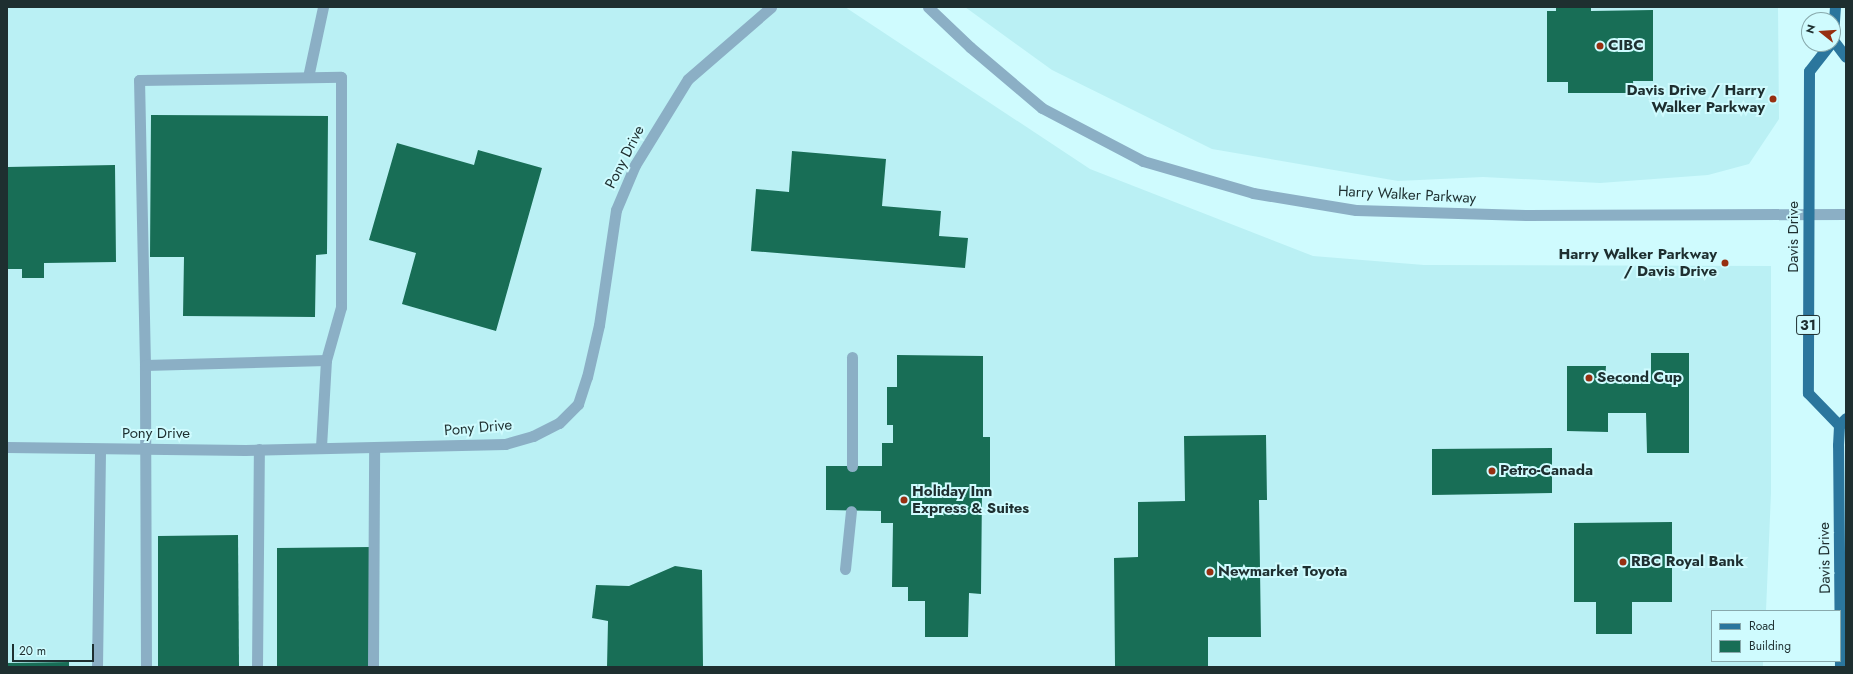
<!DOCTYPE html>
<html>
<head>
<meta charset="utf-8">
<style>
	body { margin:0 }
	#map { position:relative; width:1853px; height:674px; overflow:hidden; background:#cffbfe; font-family:Jost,sans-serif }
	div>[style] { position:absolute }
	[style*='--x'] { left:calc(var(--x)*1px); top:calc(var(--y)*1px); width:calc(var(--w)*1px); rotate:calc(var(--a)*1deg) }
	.built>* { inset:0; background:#baf0f4 }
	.building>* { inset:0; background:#186e56 }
	.service>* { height:11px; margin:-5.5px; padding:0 5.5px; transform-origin:5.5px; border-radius:5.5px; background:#8bafc5 }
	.minor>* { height:11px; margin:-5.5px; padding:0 5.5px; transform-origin:5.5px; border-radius:5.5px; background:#8bafc5 }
	.tertiary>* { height:11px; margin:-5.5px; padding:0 5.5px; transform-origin:5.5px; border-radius:5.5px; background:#8bafc5 }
	.primary>* { height:11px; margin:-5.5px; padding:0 5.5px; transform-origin:5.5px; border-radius:5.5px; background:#2b769d }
	.dots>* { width:11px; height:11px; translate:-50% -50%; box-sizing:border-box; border:2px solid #cffbfe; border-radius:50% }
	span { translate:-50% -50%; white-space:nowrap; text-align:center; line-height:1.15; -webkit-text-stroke:4px #cffbfe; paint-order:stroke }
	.shield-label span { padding:1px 3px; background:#cffbfe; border:1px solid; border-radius:3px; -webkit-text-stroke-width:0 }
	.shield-label { font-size:14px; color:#1e2f30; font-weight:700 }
	.poi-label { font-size:15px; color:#1e2f30; font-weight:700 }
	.left { translate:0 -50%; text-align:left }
	.right { translate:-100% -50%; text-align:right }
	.street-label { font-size:15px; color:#1e2f30 }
	.frame { position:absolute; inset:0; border:8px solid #1e2f30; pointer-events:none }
	.legend { position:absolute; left:1711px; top:610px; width:130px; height:52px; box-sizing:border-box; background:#cffbfe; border:1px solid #88a9ac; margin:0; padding:5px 7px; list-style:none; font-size:12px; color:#1e2f30 }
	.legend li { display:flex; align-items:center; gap:8px; height:20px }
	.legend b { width:20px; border:1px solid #88a9ac }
	.north { position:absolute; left:1801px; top:12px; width:40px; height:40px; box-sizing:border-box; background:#cffbfe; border:1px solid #88a9ac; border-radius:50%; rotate:287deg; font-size:11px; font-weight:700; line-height:16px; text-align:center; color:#1e2f30 }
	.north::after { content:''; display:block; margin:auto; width:14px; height:18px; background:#972f11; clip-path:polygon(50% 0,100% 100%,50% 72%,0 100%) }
	.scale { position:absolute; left:12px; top:644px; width:82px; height:18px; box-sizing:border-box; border:2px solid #1e2f30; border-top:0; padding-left:5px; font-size:12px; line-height:14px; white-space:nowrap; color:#1e2f30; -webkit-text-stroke:3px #cffbfe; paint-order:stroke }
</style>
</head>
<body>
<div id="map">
	<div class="built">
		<div style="clip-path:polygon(7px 7px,845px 7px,1090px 169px,1313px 256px,1424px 265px,1771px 266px,1771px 493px,1766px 611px,1712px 611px,1712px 661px,1763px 661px,1763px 667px,7px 667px)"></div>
		<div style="clip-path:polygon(965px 7px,1778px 7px,1779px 119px,1749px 164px,1708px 175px,1600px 183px,1483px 177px,1398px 181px,1212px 149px,1052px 70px)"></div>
	</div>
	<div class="building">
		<div style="clip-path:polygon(1556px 7px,1591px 7px,1591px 11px,1653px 10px,1653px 81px,1633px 81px,1634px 93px,1568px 93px,1568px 82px,1547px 82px,1547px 11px,1556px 11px)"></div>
		<div style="clip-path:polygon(151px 115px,328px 116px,327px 254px,316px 255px,315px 317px,183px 316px,184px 257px,150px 257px)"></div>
		<div style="clip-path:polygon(397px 143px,474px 165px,478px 150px,542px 168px,496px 331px,402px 304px,416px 253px,369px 240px)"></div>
		<div style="clip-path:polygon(792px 151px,886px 159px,882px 206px,941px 211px,939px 236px,968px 238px,965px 268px,751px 251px,756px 189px,789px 192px)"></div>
		<div style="clip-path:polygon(115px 165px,116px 262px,44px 263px,44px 278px,22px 278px,22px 269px,7px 269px,7px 167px)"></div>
		<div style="clip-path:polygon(1651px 353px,1689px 353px,1689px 453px,1647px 453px,1646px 413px,1608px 413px,1608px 432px,1567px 431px,1567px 366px,1606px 366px,1605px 380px,1651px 381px)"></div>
		<div style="clip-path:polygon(897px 355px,983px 356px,983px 437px,990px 437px,990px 490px,982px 490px,981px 594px,969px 593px,968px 637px,925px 637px,925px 601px,908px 601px,908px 587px,892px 587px,893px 523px,881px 523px,881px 511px,826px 510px,826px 466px,882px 466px,882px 443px,893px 443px,893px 425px,887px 425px,887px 387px,897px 387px)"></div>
		<div style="clip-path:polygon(1266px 435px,1267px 500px,1259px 500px,1261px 637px,1208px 637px,1208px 667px,1115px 667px,1114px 558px,1138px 557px,1138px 502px,1185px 501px,1184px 436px)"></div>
		<div style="clip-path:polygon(1552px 448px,1552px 493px,1432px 495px,1432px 449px)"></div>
		<div style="clip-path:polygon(1672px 522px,1672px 602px,1632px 602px,1632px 634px,1596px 634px,1596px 602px,1574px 602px,1574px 523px)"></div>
		<div style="clip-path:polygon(238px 535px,239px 667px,158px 667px,158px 536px)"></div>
		<div style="clip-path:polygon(371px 547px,371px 667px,277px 667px,277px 548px)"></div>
		<div style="clip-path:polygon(675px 566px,702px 570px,703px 667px,607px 667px,608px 621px,592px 618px,596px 585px,629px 586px)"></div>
		<div style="clip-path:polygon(69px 662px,69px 667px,7px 667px,7px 663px)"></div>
	</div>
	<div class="service">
		<div style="--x:308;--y:77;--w:72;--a:-77.9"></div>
		<div style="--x:145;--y:365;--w:285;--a:-91.2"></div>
		<div style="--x:139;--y:80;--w:202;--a:-0.9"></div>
		<div style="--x:341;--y:77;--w:230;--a:90"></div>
		<div style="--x:341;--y:307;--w:55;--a:105.8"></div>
		<div style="--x:852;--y:466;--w:109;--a:-90"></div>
		<div style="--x:845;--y:569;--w:58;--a:-84.1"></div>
		<div style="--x:97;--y:667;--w:218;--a:-89.2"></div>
		<div style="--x:146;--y:667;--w:302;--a:-90.2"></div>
		<div style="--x:145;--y:365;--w:181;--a:-1.6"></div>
		<div style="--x:326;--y:360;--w:88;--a:93.3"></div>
		<div style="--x:257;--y:667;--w:218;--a:-89.5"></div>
		<div style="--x:373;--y:667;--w:219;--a:-89.7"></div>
	</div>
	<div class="minor">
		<div style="--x:7;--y:447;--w:238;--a:0.7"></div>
		<div style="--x:245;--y:450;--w:260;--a:-1.3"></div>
		<div style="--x:505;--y:444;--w:29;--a:-16"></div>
		<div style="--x:533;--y:436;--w:29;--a:-27"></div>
		<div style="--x:559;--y:423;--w:27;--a:-45"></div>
		<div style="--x:578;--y:404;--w:28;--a:-72"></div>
		<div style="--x:587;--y:377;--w:53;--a:-77"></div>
		<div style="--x:599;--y:325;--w:116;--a:-81.6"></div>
		<div style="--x:616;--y:210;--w:49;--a:-67.1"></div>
		<div style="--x:635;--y:165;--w:101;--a:-58.4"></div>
		<div style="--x:688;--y:79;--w:110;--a:-40.9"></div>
	</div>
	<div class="tertiary">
		<div style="--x:928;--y:7;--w:58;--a:43.6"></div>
		<div style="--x:970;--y:47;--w:94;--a:40.3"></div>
		<div style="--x:1042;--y:108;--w:114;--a:27.7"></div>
		<div style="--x:1143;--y:161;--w:115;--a:16.2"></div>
		<div style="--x:1253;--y:193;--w:104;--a:9.4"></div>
		<div style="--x:1356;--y:210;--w:171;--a:1.7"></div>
		<div style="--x:1527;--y:215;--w:319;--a:-0.2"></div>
	</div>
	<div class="primary">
		<div style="--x:1833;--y:35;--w:28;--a:-86"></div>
		<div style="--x:1833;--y:40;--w:21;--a:53"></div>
		<div style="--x:1830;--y:44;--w:34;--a:128"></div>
		<div style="--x:1809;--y:71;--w:322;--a:90.2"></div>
		<div style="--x:1808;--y:393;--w:45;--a:45.9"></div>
		<div style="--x:1840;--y:667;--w:222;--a:-90.5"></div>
		<div style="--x:1838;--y:445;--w:20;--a:-87"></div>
		<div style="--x:1839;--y:425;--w:10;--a:-45"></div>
	</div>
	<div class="dots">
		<div style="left:1600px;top:46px;background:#972f11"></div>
		<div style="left:1773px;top:99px;background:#972f11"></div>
		<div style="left:1725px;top:263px;background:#972f11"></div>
		<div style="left:1589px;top:378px;background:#972f11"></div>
		<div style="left:1492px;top:471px;background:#972f11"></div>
		<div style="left:904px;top:500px;background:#972f11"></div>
		<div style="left:1623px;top:562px;background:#972f11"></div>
		<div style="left:1210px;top:572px;background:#972f11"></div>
	</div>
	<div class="shield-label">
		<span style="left:1808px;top:325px">31</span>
	</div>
	<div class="poi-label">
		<span class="left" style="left:1608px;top:46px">CIBC</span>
		<span class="right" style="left:1765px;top:99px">Davis Drive / Harry<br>Walker Parkway</span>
		<span class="right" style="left:1717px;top:263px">Harry Walker Parkway<br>/ Davis Drive</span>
		<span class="left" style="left:1597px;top:378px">Second Cup</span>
		<span class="left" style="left:1500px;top:471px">Petro-Canada</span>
		<span class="left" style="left:912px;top:500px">Holiday Inn<br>Express &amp; Suites</span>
		<span class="left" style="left:1631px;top:562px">RBC Royal Bank</span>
		<span class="left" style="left:1218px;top:572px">Newmarket Toyota</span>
	</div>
	<div class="street-label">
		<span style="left:625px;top:157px;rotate:-63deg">Pony Drive</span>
		<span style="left:1407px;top:195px;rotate:3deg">Harry Walker Parkway</span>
		<span style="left:1794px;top:237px;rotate:-90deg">Davis Drive</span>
		<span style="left:478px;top:428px;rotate:-5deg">Pony Drive</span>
		<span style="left:156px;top:434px">Pony Drive</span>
		<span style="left:1825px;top:558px;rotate:-91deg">Davis Drive</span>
	</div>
	<div class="frame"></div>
	<ul class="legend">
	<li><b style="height:5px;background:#2b769d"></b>Road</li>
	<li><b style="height:11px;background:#186e56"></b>Building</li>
	</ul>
	<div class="north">N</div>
	<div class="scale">20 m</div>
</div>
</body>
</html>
